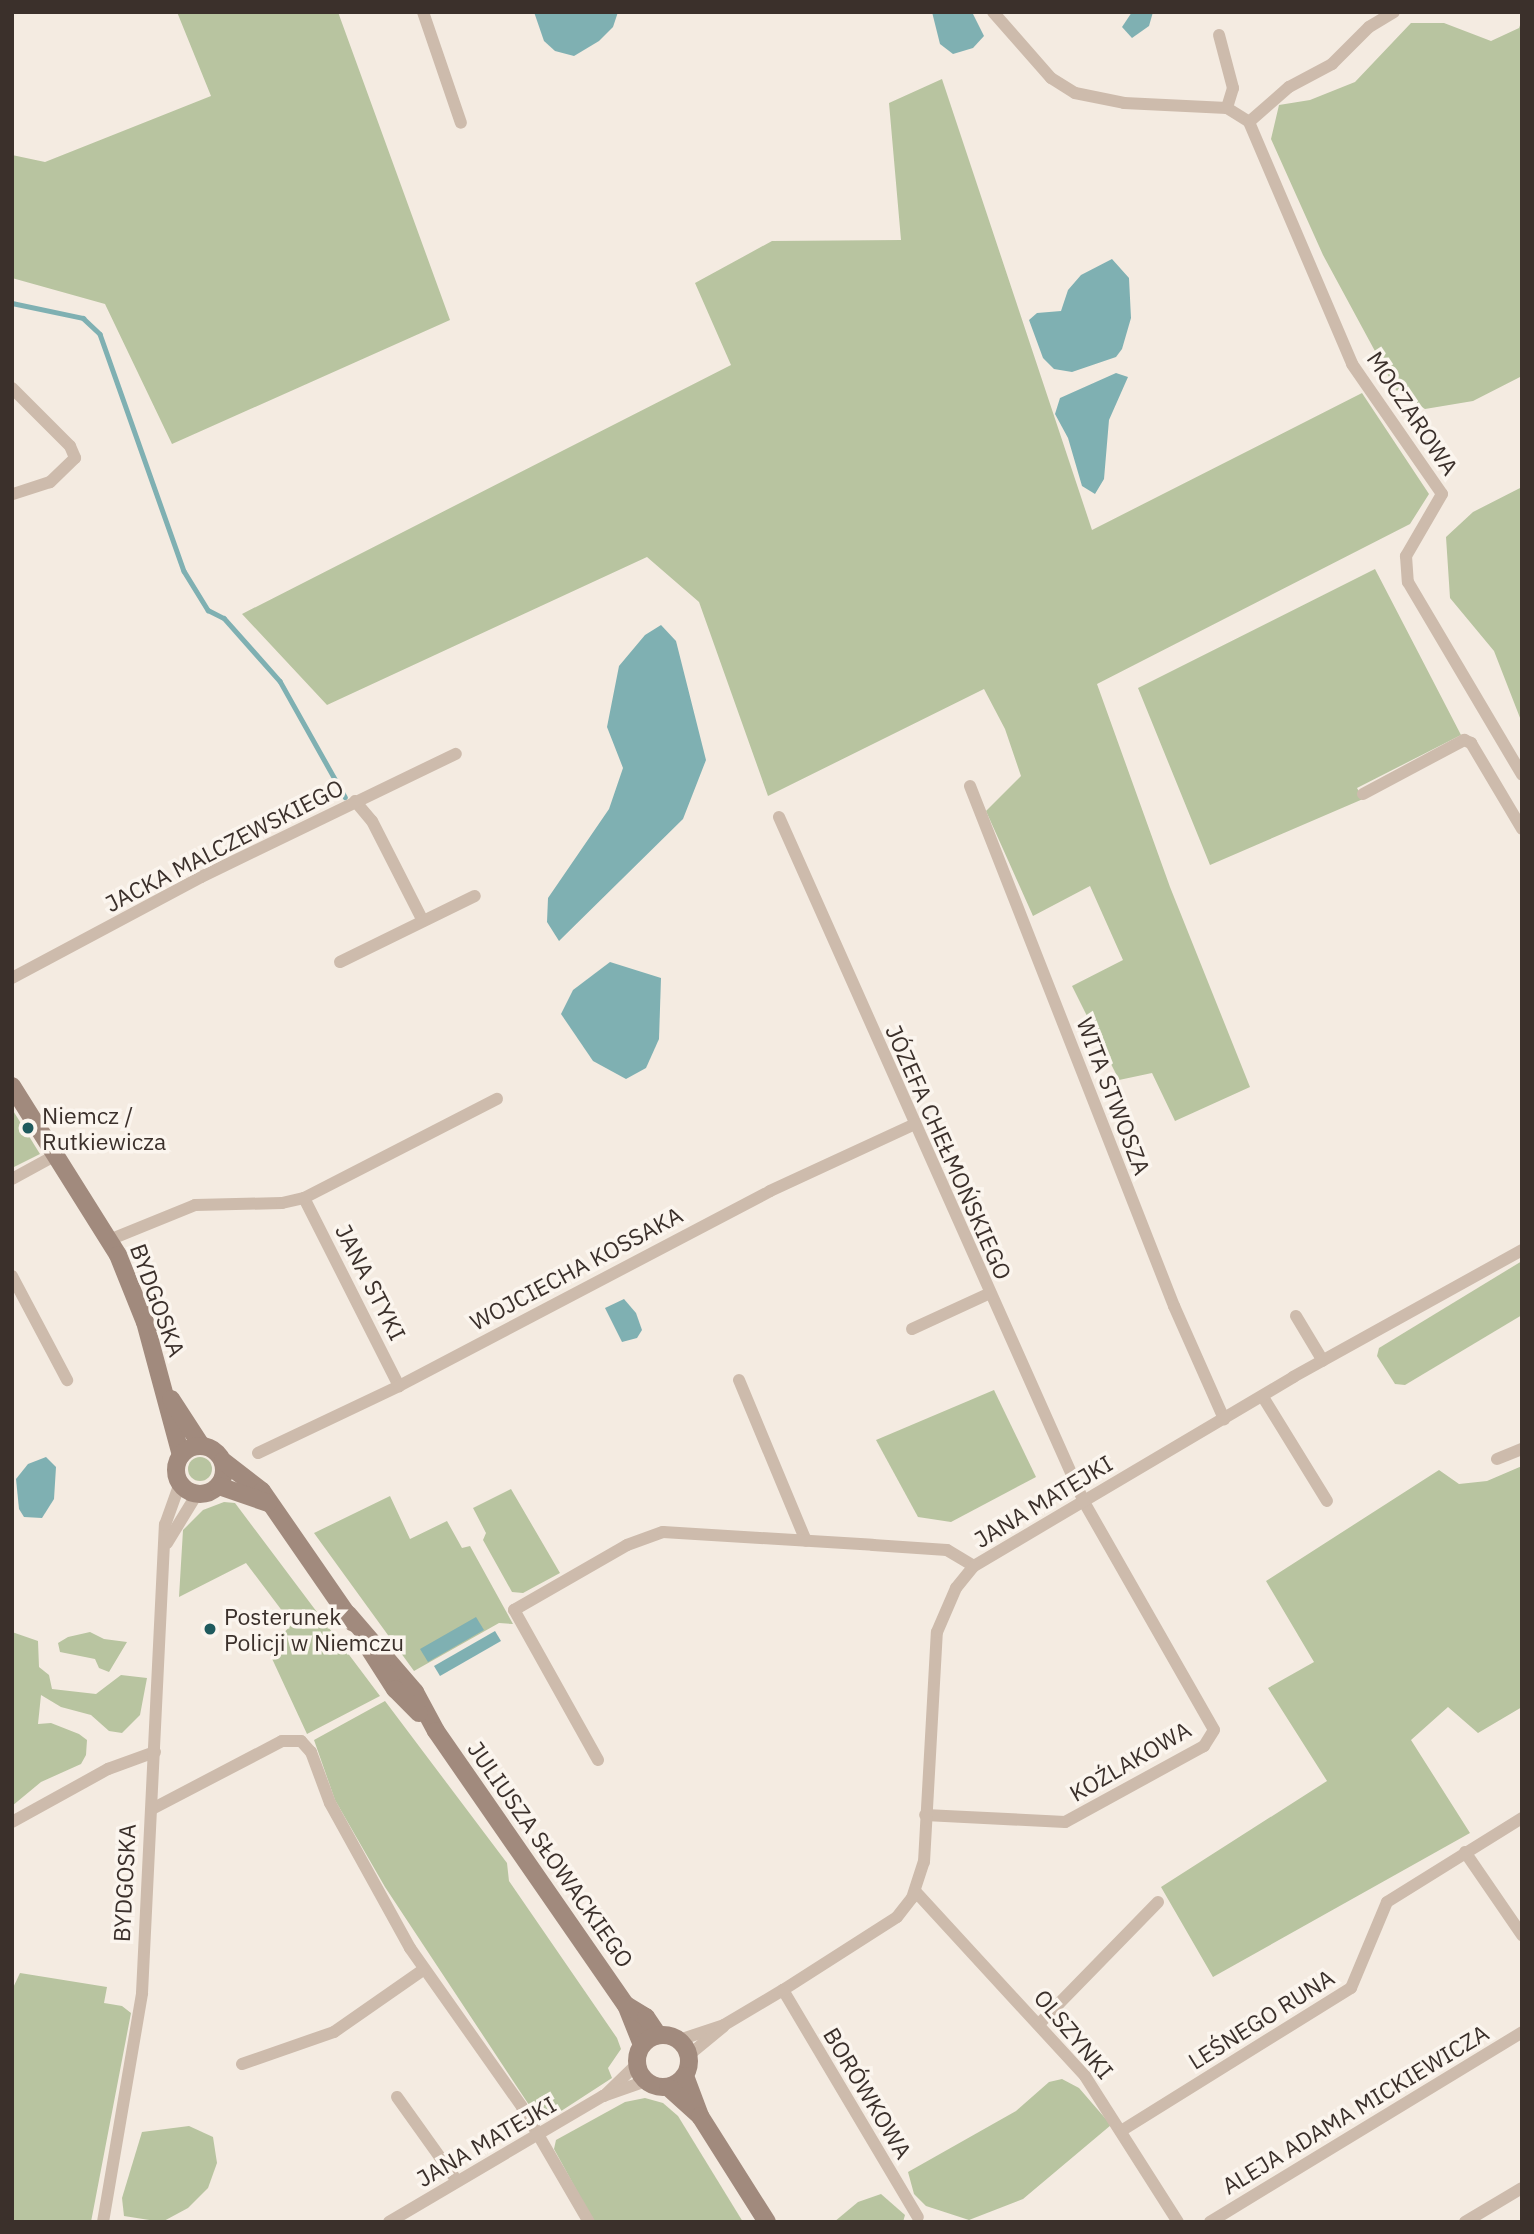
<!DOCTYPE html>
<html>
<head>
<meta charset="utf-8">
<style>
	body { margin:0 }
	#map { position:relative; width:1534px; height:2234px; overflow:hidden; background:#f4ebe1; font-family:"IBM Plex Sans",sans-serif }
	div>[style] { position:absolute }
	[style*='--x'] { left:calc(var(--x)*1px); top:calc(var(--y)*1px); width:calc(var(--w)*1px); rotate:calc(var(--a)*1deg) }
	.green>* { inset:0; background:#b8c4a0 }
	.round { border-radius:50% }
	.water>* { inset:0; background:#7fb0b2 }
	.stream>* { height:4.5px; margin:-2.25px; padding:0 2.25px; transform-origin:2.25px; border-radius:2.25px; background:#7fb0b2 }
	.street>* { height:12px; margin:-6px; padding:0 6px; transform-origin:6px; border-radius:6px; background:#cdbbac }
	.secondary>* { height:18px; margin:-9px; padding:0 9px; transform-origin:9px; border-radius:9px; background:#a18a7d }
	.secondary>.ring { margin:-9px; padding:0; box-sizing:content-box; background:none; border:18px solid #a18a7d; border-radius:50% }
	.dots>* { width:19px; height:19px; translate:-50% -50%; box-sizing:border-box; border:4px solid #fbf5ee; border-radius:50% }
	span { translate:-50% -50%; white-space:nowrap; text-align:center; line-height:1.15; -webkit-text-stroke:7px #fbf5ee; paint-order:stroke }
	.street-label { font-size:23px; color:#3b302b }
	.poi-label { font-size:23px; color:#3b302b }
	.left { translate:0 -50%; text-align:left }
	.frame { position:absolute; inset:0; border:14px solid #3b302b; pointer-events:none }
</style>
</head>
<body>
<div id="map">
	<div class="green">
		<div style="clip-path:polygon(177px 12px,338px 12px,450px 320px,172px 444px,105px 304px,12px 278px,12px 155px,45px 162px,211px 96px)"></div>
		<div style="clip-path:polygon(1522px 20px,1522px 376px,1473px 401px,1425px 409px,1396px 390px,1323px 255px,1271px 139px,1279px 105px,1310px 100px,1355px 82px,1411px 23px,1444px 23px,1491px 41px,1519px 28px)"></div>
		<div style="clip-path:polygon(942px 79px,1092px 530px,1362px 393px,1429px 494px,1410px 524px,1097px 684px,1170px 887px,1250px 1087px,1175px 1121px,1152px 1073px,1119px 1080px,1072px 986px,1123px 960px,1090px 886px,1033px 916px,986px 811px,1021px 776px,1005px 729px,984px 689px,768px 796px,699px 602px,647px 557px,327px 705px,242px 614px,731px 365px,695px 283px,772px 241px,901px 240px,889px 103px)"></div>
		<div style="clip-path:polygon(1522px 487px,1522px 723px,1494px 651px,1450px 598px,1446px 537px,1473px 512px)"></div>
		<div style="clip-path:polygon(1375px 569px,1461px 735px,1357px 788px,1363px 799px,1210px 865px,1138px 688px)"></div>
		<div style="clip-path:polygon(12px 1109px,40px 1154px,12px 1168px)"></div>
		<div style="clip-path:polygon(1522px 1261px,1522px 1315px,1405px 1385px,1395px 1384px,1377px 1356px,1379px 1348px)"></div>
		<div style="clip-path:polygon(994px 1390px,1036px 1477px,951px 1522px,918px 1517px,876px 1440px)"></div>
		<div class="round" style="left:188px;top:1457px;width:24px;height:24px"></div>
		<div style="clip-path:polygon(1522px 1466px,1522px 1707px,1478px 1733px,1448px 1707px,1411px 1740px,1470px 1833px,1213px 1977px,1161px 1887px,1327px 1781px,1268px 1688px,1314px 1662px,1266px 1581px,1439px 1470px,1459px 1484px,1487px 1481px)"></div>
		<div style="clip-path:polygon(511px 1489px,560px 1573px,523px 1593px,512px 1592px,483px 1540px,486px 1533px,473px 1508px)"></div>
		<div style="clip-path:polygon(390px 1496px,410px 1539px,447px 1521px,462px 1548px,470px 1546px,513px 1624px,499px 1623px,414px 1671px,314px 1533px)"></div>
		<div style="clip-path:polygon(224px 1502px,235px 1503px,380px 1696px,307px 1734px,268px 1650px,292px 1624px,246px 1563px,179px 1597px,183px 1530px,203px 1510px)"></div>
		<div style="clip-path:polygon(12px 1632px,38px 1641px,39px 1667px,49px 1675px,52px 1689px,96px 1694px,121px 1675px,147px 1678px,140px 1715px,122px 1733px,109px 1731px,91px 1715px,61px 1707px,41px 1695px,38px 1724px,51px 1723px,79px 1734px,87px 1740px,86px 1755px,81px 1764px,41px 1782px,12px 1806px)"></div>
		<div style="clip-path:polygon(90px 1632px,104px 1639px,127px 1642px,109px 1672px,99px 1668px,95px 1659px,60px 1652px,58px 1643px,68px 1637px)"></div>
		<div style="clip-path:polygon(385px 1701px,507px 1863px,509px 1881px,617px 2038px,621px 2049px,608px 2068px,612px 2078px,555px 2115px,539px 2116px,531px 2108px,385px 1887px,335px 1800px,314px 1740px)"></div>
		<div style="clip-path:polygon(20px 1973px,107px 1987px,104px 2003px,122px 2006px,131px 2013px,91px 2222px,12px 2222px,12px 1990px)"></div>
		<div style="clip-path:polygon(1062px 2079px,1079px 2088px,1111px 2125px,1023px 2199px,969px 2220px,926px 2206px,914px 2194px,908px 2172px,1016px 2111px,1049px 2082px)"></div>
		<div style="clip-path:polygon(645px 2098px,663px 2103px,678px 2116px,743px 2222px,594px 2222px,554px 2149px,556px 2140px,625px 2102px)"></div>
		<div style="clip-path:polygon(189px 2126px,213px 2137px,217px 2163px,208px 2188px,188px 2208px,162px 2222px,124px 2216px,122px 2198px,142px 2132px)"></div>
		<div style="clip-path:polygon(881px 2194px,905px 2215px,903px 2222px,834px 2222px,858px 2202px)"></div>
	</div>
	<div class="water">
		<div style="clip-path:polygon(534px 12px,618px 12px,613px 27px,599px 41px,574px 56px,555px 51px,544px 41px)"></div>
		<div style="clip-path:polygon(932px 12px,972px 12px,984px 36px,973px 48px,953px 54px,940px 44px)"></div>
		<div style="clip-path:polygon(1132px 12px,1153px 12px,1149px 26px,1132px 38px,1122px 27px)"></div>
		<div style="clip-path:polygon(1112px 259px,1129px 278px,1131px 318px,1122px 349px,1116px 357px,1072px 372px,1054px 369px,1043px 358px,1029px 320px,1037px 313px,1061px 311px,1068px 290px,1081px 275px)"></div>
		<div style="clip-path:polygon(1116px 373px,1128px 377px,1109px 420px,1104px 479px,1095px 494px,1082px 486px,1068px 438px,1055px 414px,1060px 398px)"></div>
		<div style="clip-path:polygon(661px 625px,676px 641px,706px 760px,683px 819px,559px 941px,547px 922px,548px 898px,609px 809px,623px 768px,607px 727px,619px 666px,645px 635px)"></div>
		<div style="clip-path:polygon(610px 962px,661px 978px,659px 1039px,646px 1068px,626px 1079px,593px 1061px,561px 1014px,573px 990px)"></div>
		<div style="clip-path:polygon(624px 1299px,636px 1313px,642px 1330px,637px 1338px,622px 1342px,605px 1308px)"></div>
		<div style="clip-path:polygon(46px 1457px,56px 1467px,54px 1499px,42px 1518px,24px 1517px,19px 1509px,16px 1479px,28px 1464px)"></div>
		<div style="clip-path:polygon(476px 1617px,484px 1630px,428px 1662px,420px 1649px)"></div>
		<div style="clip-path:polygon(495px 1631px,501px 1641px,440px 1676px,434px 1666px)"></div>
	</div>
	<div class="stream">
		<div style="--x:12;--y:303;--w:73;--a:11.9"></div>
		<div style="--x:83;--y:318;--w:23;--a:43"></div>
		<div style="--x:100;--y:334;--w:251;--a:70.5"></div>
		<div style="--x:184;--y:571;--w:46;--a:58.4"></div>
		<div style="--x:208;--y:610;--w:18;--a:27"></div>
		<div style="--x:224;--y:618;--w:84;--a:48.4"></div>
		<div style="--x:280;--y:681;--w:133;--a:60.7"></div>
	</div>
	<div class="street">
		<div style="--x:423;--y:12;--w:117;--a:71.1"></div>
		<div style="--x:993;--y:12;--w:88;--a:48.7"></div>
		<div style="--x:1051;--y:78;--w:28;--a:32"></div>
		<div style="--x:1075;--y:93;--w:50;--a:11.5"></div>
		<div style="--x:1124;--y:103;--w:103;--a:2.8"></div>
		<div style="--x:1227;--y:108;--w:26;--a:32"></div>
		<div style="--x:1249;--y:122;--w:263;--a:66.9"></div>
		<div style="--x:1352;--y:364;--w:158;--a:55.3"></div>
		<div style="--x:1442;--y:494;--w:72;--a:120.1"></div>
		<div style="--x:1406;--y:556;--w:26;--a:86"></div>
		<div style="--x:1408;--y:582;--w:224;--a:59.4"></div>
		<div style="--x:1219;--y:35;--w:55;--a:75.2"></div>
		<div style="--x:1233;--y:88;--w:21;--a:107"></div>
		<div style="--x:1249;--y:122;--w:53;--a:-41.2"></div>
		<div style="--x:1289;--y:87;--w:49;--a:-28.1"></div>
		<div style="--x:1332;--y:64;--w:52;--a:-45"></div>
		<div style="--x:1369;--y:27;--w:29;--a:-31"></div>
		<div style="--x:12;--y:388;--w:82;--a:45"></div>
		<div style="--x:70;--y:446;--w:13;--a:67"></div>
		<div style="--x:75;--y:458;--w:35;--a:136"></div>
		<div style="--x:50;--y:482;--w:40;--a:162"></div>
		<div style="--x:970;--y:786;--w:559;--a:68.58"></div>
		<div style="--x:1174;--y:1306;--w:124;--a:66.1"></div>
		<div style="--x:1363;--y:794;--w:115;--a:-28.1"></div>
		<div style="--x:1464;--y:740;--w:8;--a:23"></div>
		<div style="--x:1471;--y:743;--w:100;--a:59.3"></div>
		<div style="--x:355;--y:801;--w:26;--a:50"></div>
		<div style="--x:372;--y:821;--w:112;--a:63"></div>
		<div style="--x:779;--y:817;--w:750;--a:66"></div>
		<div style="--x:1084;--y:1502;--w:262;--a:60.3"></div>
		<div style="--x:1214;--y:1730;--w:19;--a:122"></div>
		<div style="--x:1204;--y:1746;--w:158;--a:151.3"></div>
		<div style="--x:1065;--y:1822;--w:140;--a:-177.1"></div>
		<div style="--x:340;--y:962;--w:150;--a:-26.1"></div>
		<div style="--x:12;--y:978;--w:214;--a:-28.1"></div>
		<div style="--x:201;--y:877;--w:283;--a:-25.8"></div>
		<div style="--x:12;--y:1179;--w:50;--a:-28.6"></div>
		<div style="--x:304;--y:1198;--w:211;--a:63.2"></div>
		<div style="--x:109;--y:1240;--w:93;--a:-22.1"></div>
		<div style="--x:195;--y:1205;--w:87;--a:-1.3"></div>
		<div style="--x:282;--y:1203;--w:23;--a:-13"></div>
		<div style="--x:304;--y:1198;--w:217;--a:-27.2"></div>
		<div style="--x:12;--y:1276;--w:118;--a:62.1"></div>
		<div style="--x:1296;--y:1316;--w:52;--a:59"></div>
		<div style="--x:912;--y:1329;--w:84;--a:-24.7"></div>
		<div style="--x:739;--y:1380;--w:174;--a:67.4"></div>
		<div style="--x:1263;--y:1397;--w:122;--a:58.4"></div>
		<div style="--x:258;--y:1453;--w:156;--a:-25.4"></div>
		<div style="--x:399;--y:1386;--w:419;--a:-27.7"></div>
		<div style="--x:770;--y:1191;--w:160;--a:-24.8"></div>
		<div style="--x:1497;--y:1459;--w:27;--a:-22"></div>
		<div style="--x:167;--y:1543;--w:57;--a:-58.5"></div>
		<div style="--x:598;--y:1760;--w:172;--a:-119.2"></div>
		<div style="--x:514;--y:1610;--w:130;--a:-29.9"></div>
		<div style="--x:627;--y:1545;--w:38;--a:-20"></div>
		<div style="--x:663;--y:1532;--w:210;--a:3.5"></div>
		<div style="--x:873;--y:1545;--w:74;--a:3.9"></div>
		<div style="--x:947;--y:1550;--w:31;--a:31"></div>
		<div style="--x:152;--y:1809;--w:147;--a:-27.6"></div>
		<div style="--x:282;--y:1741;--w:19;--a:0"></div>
		<div style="--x:301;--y:1741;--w:15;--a:48"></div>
		<div style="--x:311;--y:1752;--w:54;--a:69.6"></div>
		<div style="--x:330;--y:1803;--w:166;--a:61.1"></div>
		<div style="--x:410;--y:1948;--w:194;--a:54.8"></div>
		<div style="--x:522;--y:2107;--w:133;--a:59.8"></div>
		<div style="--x:12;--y:1822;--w:110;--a:-28.9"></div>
		<div style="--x:108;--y:1769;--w:50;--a:-19.9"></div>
		<div style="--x:1465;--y:1852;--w:101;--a:55.5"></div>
		<div style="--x:915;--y:1891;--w:251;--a:47.4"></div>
		<div style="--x:1085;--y:2076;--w:173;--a:57.5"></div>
		<div style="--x:783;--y:1990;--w:264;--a:59.3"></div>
		<div style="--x:1040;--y:2023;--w:169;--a:-45.7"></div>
		<div style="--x:679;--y:2040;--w:47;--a:-18.4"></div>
		<div style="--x:724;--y:2025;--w:69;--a:-30.7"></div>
		<div style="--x:783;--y:1990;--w:135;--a:-32.6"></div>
		<div style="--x:897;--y:1917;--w:24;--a:-52"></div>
		<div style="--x:912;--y:1898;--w:38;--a:-72"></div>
		<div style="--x:924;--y:1862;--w:230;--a:-86.8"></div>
		<div style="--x:937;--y:1632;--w:48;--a:-66.6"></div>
		<div style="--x:956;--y:1588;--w:28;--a:-51"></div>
		<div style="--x:974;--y:1566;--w:371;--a:-30.6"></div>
		<div style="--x:1293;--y:1377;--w:262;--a:-29"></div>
		<div style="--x:689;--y:2055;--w:45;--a:-39.6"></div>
		<div style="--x:242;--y:2064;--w:97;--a:-19.2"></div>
		<div style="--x:334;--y:2032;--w:108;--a:-34.9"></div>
		<div style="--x:604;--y:2096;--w:46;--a:-44.1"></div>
		<div style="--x:397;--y:2097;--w:103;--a:54.5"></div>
		<div style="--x:1121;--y:2131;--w:271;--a:-31.9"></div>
		<div style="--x:1351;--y:1988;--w:93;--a:-67.3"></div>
		<div style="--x:1387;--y:1902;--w:159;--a:-31.9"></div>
		<div style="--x:103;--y:2222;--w:232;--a:-80.3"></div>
		<div style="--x:142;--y:1993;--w:469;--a:-87.2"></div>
		<div style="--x:165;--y:1525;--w:45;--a:-70.3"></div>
		<div style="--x:389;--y:2222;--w:248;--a:-30.5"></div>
		<div style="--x:603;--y:2096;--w:46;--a:-19.2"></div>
		<div style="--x:1210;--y:2222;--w:365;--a:-31.3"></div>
		<div style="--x:1465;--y:2222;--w:66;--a:-30.8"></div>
	</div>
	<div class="secondary">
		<div style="--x:12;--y:1086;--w:199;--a:57.9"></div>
		<div style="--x:118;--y:1255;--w:72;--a:68.1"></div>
		<div style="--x:145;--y:1322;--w:138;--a:74.9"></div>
		<div style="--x:171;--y:1399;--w:55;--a:56.9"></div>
		<div class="ring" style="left:176px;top:1446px;width:30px;height:30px"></div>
		<div style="--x:223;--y:1461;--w:49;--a:37.6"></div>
		<div style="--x:262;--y:1491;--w:160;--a:55.4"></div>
		<div style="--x:219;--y:1486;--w:52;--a:19.1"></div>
		<div style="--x:348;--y:1614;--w:103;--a:49.3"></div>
		<div style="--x:415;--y:1692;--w:44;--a:61.7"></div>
		<div style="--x:436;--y:1731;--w:333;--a:55.3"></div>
		<div style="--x:626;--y:2005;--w:43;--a:68.2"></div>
		<div style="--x:368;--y:1647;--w:50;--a:57.3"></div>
		<div style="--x:395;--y:1689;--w:34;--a:45"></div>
		<div style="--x:626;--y:2005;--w:23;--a:31"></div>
		<div style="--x:646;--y:2017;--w:22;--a:56"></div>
		<div class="ring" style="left:637px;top:2035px;width:34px;height:34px"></div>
		<div style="--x:685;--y:2076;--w:43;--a:69.4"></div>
		<div style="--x:668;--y:2087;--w:43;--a:42.2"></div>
		<div style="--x:700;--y:2116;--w:125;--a:57.7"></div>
	</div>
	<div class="dots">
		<div style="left:28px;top:1128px;background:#1f5a5e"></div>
		<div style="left:210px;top:1629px;background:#1f5a5e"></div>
	</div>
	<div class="street-label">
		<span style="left:1413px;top:413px;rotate:56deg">MOCZAROWA</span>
		<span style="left:224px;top:845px;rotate:-27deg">JACKA MALCZEWSKIEGO</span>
		<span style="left:1114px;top:1096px;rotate:69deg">WITA STWOSZA</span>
		<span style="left:949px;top:1152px;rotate:66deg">JÓZEFA CHEŁMOŃSKIEGO</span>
		<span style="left:576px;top:1268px;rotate:-28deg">WOJCIECHA KOSSAKA</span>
		<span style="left:371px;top:1282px;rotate:63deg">JANA STYKI</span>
		<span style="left:158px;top:1300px;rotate:70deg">BYDGOSKA</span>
		<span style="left:1043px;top:1501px;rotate:-31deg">JANA MATEJKI</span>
		<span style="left:1130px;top:1761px;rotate:-30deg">KOŹLAKOWA</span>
		<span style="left:551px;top:1854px;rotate:55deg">JULIUSZA SŁOWACKIEGO</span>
		<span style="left:124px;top:1883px;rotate:-87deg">BYDGOSKA</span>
		<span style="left:1261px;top:2019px;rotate:-32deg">LEŚNEGO RUNA</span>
		<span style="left:1074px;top:2034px;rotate:50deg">OLSZYNKI</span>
		<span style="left:868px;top:2093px;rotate:59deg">BORÓWKOWA</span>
		<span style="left:1355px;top:2109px;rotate:-31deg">ALEJA ADAMA MICKIEWICZA</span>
		<span style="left:486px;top:2141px;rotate:-30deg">JANA MATEJKI</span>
	</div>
	<div class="poi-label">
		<span class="left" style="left:42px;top:1128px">Niemcz /<br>Rutkiewicza</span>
		<span class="left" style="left:224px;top:1629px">Posterunek<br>Policji w Niemczu</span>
	</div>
	<div class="frame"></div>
</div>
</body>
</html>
